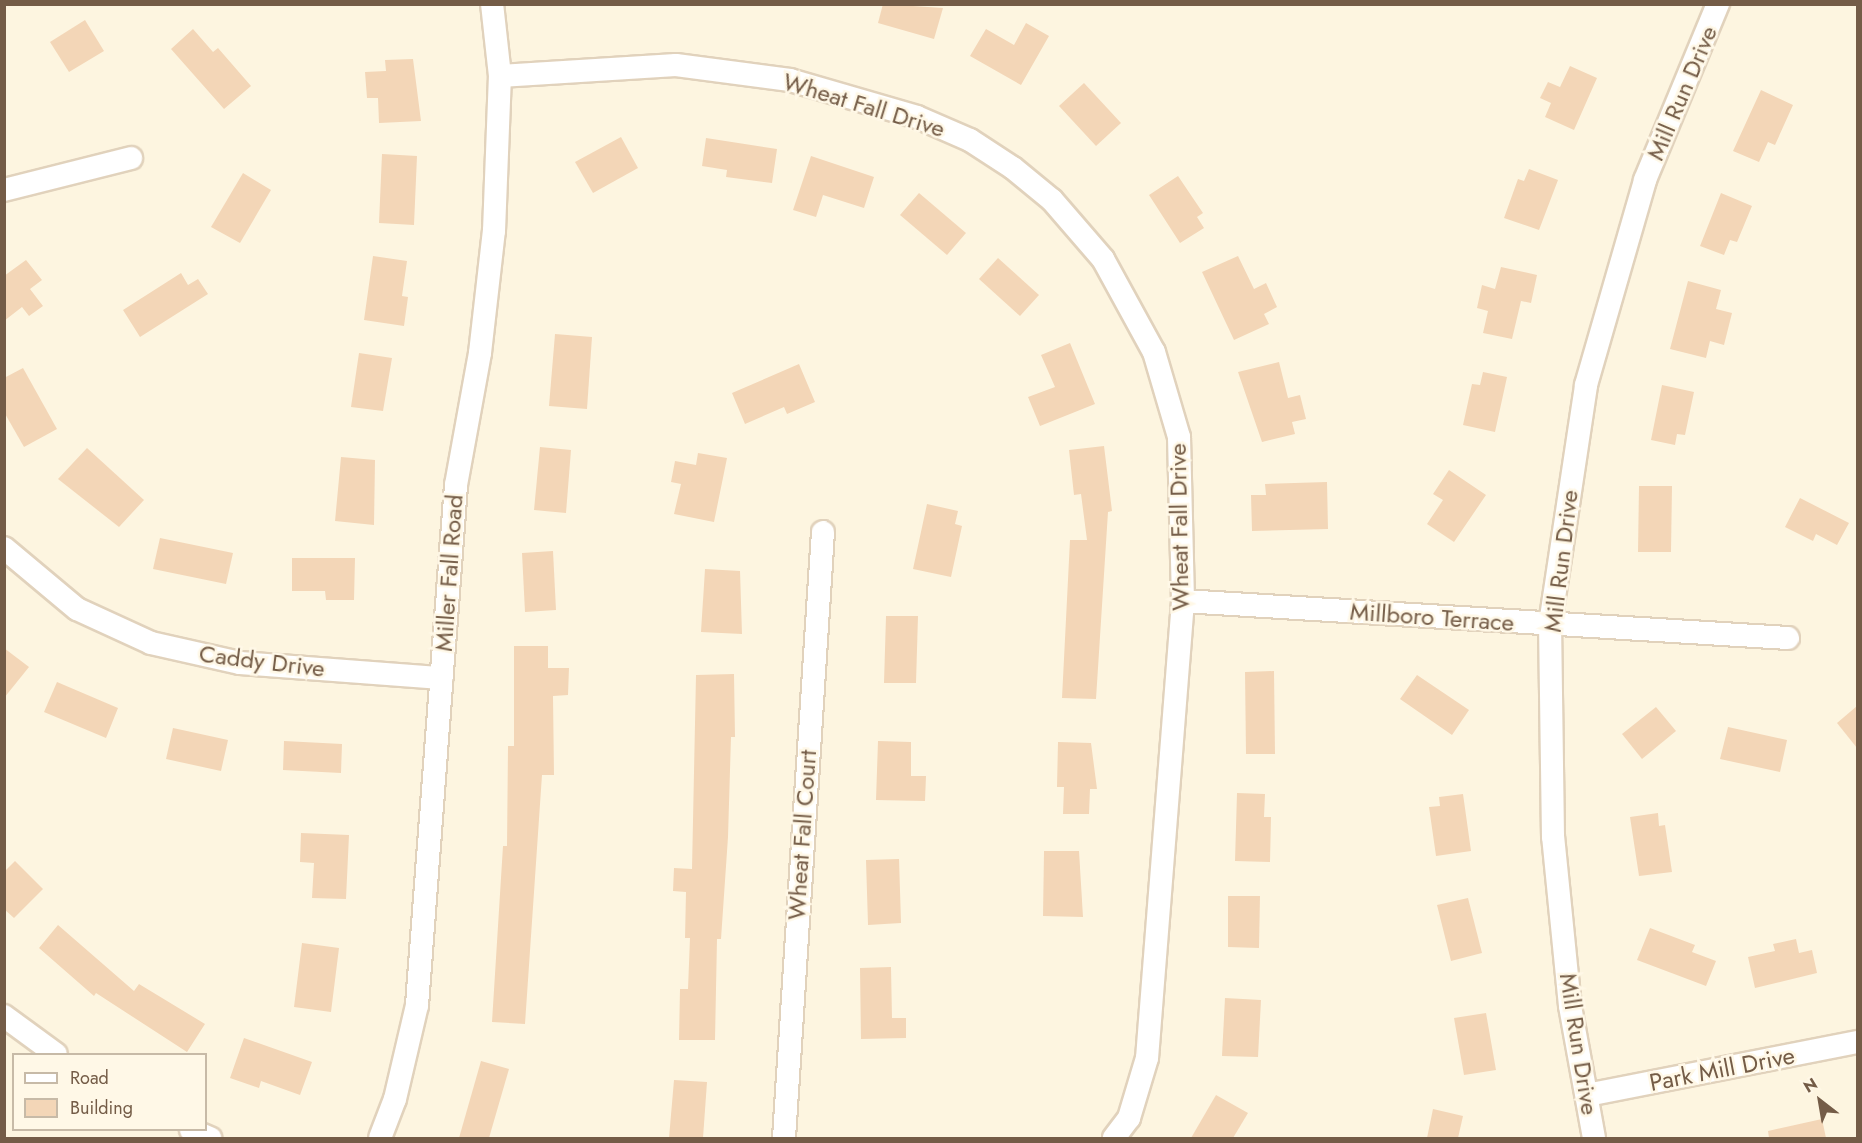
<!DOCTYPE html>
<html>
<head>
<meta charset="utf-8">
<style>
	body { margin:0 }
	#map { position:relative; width:1862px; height:1143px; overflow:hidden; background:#fdf5e0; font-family:Jost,sans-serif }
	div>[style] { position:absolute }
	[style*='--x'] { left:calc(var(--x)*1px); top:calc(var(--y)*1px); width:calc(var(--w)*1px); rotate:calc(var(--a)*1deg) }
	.building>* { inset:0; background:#f3d6b7 }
	.roads { filter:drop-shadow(2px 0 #e1d2bc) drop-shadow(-2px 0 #e1d2bc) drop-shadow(0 2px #e1d2bc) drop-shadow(0 -2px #e1d2bc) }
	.minor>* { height:22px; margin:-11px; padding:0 11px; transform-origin:11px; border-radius:11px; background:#fff }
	span { translate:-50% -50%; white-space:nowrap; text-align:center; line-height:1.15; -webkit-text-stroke:5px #fff8e7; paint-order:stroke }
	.street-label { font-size:24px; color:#745c47 }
	.frame { position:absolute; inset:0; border:6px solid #745c47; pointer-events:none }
	.legend { position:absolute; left:12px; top:1053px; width:195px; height:78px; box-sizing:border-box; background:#fff8e7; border:2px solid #c7baa7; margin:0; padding:8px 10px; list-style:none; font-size:18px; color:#745c47 }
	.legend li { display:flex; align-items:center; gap:12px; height:30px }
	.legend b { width:30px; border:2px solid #c7baa7 }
	.north { position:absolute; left:1790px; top:1071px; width:60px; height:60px; -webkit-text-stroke:4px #fff8e7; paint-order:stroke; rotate:329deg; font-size:16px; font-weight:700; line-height:24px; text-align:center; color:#745c47 }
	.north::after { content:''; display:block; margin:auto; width:21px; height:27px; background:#745c47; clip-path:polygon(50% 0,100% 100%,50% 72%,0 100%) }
</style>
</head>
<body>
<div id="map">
	<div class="building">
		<div style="clip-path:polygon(883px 4px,943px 8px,934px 39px,878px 23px)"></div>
		<div style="clip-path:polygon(85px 20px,104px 51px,69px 72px,50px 42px)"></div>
		<div style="clip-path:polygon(1026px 23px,1049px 36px,1021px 85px,970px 56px,986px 29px,1014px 45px)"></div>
		<div style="clip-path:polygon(193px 29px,213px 52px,218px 48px,251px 86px,224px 109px,171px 49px)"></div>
		<div style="clip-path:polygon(413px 59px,421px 121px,379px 123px,378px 98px,367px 98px,365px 72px,386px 71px,385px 60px)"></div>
		<div style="clip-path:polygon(1570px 66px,1597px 78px,1574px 130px,1545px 117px,1551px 103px,1540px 98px,1548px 82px,1560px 87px)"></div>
		<div style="clip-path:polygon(1084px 83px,1121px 123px,1096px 146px,1059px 106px)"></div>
		<div style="clip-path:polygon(1761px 90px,1793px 105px,1775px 145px,1768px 142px,1759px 162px,1733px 151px)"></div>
		<div style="clip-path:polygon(621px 137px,638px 168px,593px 193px,575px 162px)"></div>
		<div style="clip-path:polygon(706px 138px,777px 149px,772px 183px,726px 177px,727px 170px,702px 166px)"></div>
		<div style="clip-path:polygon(382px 154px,417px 156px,414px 225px,379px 223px)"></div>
		<div style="clip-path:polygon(811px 156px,874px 177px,864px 208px,823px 195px,816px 217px,793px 210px)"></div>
		<div style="clip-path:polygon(1529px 169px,1558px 180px,1539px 230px,1504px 218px,1518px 179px,1524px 181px)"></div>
		<div style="clip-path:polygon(243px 173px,271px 190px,240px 243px,211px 227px)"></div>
		<div style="clip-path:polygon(1178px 176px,1203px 213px,1197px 217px,1204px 228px,1180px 243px,1149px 195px)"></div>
		<div style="clip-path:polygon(919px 193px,966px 233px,947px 255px,900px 215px)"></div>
		<div style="clip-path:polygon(1721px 193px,1752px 206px,1737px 242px,1730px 240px,1724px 255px,1700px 246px)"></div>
		<div style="clip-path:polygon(373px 256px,407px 261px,402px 296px,408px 297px,404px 326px,364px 320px)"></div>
		<div style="clip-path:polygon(1238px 256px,1254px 289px,1266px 283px,1277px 307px,1264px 314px,1269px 324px,1234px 340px,1202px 272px)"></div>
		<div style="clip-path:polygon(998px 258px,1039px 295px,1020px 316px,979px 279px)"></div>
		<div style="clip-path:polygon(26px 260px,42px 280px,30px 289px,43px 306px,29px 316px,22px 307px,4px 321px,4px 276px)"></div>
		<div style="clip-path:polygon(1501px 267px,1537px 275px,1531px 303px,1521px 301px,1512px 339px,1483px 333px,1488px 311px,1477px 308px,1482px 285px,1495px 289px)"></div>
		<div style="clip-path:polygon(181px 273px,188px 285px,198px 279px,208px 294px,140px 337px,123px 310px)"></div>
		<div style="clip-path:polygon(1688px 281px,1721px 290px,1716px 309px,1732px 313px,1724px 345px,1710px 341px,1706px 358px,1670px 349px)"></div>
		<div style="clip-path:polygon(555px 334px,592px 337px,587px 409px,549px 406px)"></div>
		<div style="clip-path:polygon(1070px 343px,1095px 404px,1040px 426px,1028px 397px,1055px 387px,1041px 355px)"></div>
		<div style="clip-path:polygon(359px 353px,392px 358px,383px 411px,351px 407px)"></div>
		<div style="clip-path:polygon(1279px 362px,1288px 398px,1300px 395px,1306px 419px,1292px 422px,1295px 434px,1262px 442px,1238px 372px)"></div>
		<div style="clip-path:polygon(799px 364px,815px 402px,787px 414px,784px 407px,745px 424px,732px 393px)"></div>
		<div style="clip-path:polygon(23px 368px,57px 429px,24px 447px,4px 412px,4px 378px)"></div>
		<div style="clip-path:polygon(1483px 372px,1507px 377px,1495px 432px,1463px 425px,1472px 384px,1480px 385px)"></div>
		<div style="clip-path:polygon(1662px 385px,1694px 392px,1685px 435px,1677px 434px,1675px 445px,1651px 440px)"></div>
		<div style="clip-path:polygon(1104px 446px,1112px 511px,1108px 512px,1096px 699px,1062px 698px,1070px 540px,1087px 540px,1081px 494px,1074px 495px,1069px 450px)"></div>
		<div style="clip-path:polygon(540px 447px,571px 450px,566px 513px,534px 510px)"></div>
		<div style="clip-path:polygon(87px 448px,144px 500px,119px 527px,58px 479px)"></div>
		<div style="clip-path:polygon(698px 453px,727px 458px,714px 522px,674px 514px,681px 484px,671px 482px,675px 461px,696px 465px)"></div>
		<div style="clip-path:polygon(341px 457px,375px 460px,374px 525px,335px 521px)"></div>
		<div style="clip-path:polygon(1449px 470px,1486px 495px,1454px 542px,1427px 524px,1443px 500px,1433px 494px)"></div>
		<div style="clip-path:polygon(1327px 482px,1328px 529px,1252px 531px,1251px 495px,1266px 495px,1265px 484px)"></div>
		<div style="clip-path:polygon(1639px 486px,1672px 486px,1671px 552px,1638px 552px)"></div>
		<div style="clip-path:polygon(1800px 498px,1849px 523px,1837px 545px,1816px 534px,1813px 541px,1785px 527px)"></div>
		<div style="clip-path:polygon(927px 504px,958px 511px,955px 524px,962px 526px,951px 577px,913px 569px)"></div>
		<div style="clip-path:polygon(160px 538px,233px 553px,226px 584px,153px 569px)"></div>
		<div style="clip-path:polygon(553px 551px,556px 610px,525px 612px,522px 553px)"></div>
		<div style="clip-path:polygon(292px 558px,355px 558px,354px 600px,326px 600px,325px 591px,292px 591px)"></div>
		<div style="clip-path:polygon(705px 569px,740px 571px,742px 634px,701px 632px)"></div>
		<div style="clip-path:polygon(886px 616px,918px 616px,916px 683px,884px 683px)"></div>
		<div style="clip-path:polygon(514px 646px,548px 646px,548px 668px,569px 668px,568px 695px,553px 696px,554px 775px,542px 775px,525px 1024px,492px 1022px,503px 846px,507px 846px,508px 746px,514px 746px)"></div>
		<div style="clip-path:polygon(4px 648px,29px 667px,4px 698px)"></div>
		<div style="clip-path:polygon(1274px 671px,1275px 754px,1246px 754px,1245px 672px)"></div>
		<div style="clip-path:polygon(734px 674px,735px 737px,731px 737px,728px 837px,721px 939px,717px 939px,715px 1040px,679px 1040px,680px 989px,688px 989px,690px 938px,685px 938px,686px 892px,673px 891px,674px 868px,692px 869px,696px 675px)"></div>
		<div style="clip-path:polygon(1417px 675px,1469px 710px,1452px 735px,1400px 699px)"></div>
		<div style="clip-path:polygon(57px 682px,118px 708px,106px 738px,44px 712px)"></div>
		<div style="clip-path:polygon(1857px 706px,1857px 748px,1837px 723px)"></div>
		<div style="clip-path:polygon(1656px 707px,1676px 731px,1642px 759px,1622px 734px)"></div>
		<div style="clip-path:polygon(1728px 727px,1787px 740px,1780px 772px,1720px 759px)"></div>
		<div style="clip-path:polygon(173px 728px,228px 740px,221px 771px,166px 759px)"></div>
		<div style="clip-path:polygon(284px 741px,342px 744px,341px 773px,283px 770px)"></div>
		<div style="clip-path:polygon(878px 741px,911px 742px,911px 776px,926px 776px,925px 801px,876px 800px)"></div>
		<div style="clip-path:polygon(1058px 742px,1091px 743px,1097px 789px,1090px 789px,1089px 814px,1063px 814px,1064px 787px,1057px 787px)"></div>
		<div style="clip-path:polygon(1237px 793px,1265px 794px,1264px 817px,1271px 817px,1270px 862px,1235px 861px)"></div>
		<div style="clip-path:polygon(1463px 794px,1471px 851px,1436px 856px,1429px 807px,1440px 806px,1439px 797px)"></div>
		<div style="clip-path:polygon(1658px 813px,1659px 826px,1665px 825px,1672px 872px,1639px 876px,1630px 817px)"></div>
		<div style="clip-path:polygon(301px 833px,349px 835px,346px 899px,312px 898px,314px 863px,300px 862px)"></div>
		<div style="clip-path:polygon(1044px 851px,1079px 851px,1083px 917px,1043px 916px)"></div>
		<div style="clip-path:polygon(899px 859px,901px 923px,868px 925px,866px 860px)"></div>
		<div style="clip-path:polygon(15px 861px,43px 889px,14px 918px,4px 909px,4px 872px)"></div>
		<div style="clip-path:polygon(1228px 896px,1260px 896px,1259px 948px,1228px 947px)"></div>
		<div style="clip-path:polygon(1468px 898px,1482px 953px,1451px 961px,1437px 905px)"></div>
		<div style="clip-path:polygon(58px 925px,134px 991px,139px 984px,205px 1024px,187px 1052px,96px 993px,94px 996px,39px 948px)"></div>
		<div style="clip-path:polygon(1650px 928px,1695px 945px,1692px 952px,1716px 961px,1706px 986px,1637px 960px)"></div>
		<div style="clip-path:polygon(1796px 939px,1799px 953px,1812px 950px,1817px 973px,1755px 988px,1748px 957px,1775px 951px,1773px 944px)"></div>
		<div style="clip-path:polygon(302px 943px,339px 948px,331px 1012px,294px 1007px)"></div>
		<div style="clip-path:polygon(891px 967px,892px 1018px,906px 1018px,906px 1038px,861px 1039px,860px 968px)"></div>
		<div style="clip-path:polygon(1225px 998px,1261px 1000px,1258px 1057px,1222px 1056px)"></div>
		<div style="clip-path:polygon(1486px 1013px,1496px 1070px,1464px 1075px,1454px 1018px)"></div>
		<div style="clip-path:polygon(244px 1038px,312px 1062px,300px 1095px,261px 1081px,259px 1088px,230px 1078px)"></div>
		<div style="clip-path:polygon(481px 1061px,509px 1069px,489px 1138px,459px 1138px)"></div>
		<div style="clip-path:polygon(674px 1080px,707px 1082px,703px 1138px,669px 1138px)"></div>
		<div style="clip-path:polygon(1216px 1095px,1248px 1113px,1233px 1138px,1191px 1138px)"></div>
		<div style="clip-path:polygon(1433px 1109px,1463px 1116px,1458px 1138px,1427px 1138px)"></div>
		<div style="clip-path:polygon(1822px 1119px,1826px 1138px,1769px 1138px,1768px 1131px)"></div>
	</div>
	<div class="roads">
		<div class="minor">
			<div style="--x:500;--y:76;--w:176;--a:-3.6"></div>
			<div style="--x:676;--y:65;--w:115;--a:7.5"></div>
			<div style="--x:790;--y:80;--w:132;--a:16.2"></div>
			<div style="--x:917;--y:117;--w:58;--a:23.5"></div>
			<div style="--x:970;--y:140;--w:51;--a:33.1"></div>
			<div style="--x:1013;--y:168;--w:50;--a:39.4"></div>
			<div style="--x:1052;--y:200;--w:78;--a:49.2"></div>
			<div style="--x:1103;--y:259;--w:106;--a:61.3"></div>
			<div style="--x:1154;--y:352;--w:89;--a:73.6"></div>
			<div style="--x:1179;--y:437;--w:164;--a:88.6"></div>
			<div style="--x:1183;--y:601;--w:458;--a:94.5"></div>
			<div style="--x:1147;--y:1058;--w:63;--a:106.7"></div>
			<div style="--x:1129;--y:1118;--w:25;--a:127"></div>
			<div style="--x:4;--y:190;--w:131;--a:-14.1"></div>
			<div style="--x:4;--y:548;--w:95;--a:39.9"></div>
			<div style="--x:77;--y:609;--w:81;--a:24.7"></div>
			<div style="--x:151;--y:643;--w:91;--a:12.7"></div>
			<div style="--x:240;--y:663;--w:202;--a:4.3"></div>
			<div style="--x:1183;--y:601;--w:606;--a:3.5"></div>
			<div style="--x:4;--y:1016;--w:64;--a:36.2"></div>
			<div style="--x:1587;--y:1095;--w:276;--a:-11.1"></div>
			<div style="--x:191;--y:1130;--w:21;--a:23"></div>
			<div style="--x:380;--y:1138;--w:42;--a:-69"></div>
			<div style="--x:395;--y:1099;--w:97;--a:-76.8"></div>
			<div style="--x:417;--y:1005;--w:521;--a:-85.71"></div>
			<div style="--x:456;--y:485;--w:134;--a:-79.7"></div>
			<div style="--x:480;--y:353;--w:123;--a:-83.5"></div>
			<div style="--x:494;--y:231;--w:155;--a:-87.8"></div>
			<div style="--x:500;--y:76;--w:72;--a:-96.3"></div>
			<div style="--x:784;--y:1138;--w:607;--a:-86.32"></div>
			<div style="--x:1594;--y:1138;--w:134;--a:-100.3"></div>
			<div style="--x:1570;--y:1006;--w:170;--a:-95.7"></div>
			<div style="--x:1553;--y:837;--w:213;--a:-90.8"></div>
			<div style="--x:1550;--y:624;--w:242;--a:-81.4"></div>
			<div style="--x:1586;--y:385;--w:213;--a:-73.9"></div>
			<div style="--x:1645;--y:180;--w:191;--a:-67.5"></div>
		</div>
	</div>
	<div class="street-label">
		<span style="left:1682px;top:93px;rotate:-67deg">Mill Run Drive</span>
		<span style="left:864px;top:105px;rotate:17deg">Wheat Fall Drive</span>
		<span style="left:1179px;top:527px;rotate:-91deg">Wheat Fall Drive</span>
		<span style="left:1561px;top:561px;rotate:-83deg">Mill Run Drive</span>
		<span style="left:449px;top:573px;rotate:-86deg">Miller Fall Road</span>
		<span style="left:1432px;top:617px;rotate:4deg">Millboro Terrace</span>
		<span style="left:262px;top:661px;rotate:7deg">Caddy Drive</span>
		<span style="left:802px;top:835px;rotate:-86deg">Wheat Fall Court</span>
		<span style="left:1579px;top:1044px;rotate:81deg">Mill Run Drive</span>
		<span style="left:1722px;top:1069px;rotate:-11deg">Park Mill Drive</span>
	</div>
	<div class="frame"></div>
	<ul class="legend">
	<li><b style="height:8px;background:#fff"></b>Road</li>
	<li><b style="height:16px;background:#f3d6b7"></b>Building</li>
	</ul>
	<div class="north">N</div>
</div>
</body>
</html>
